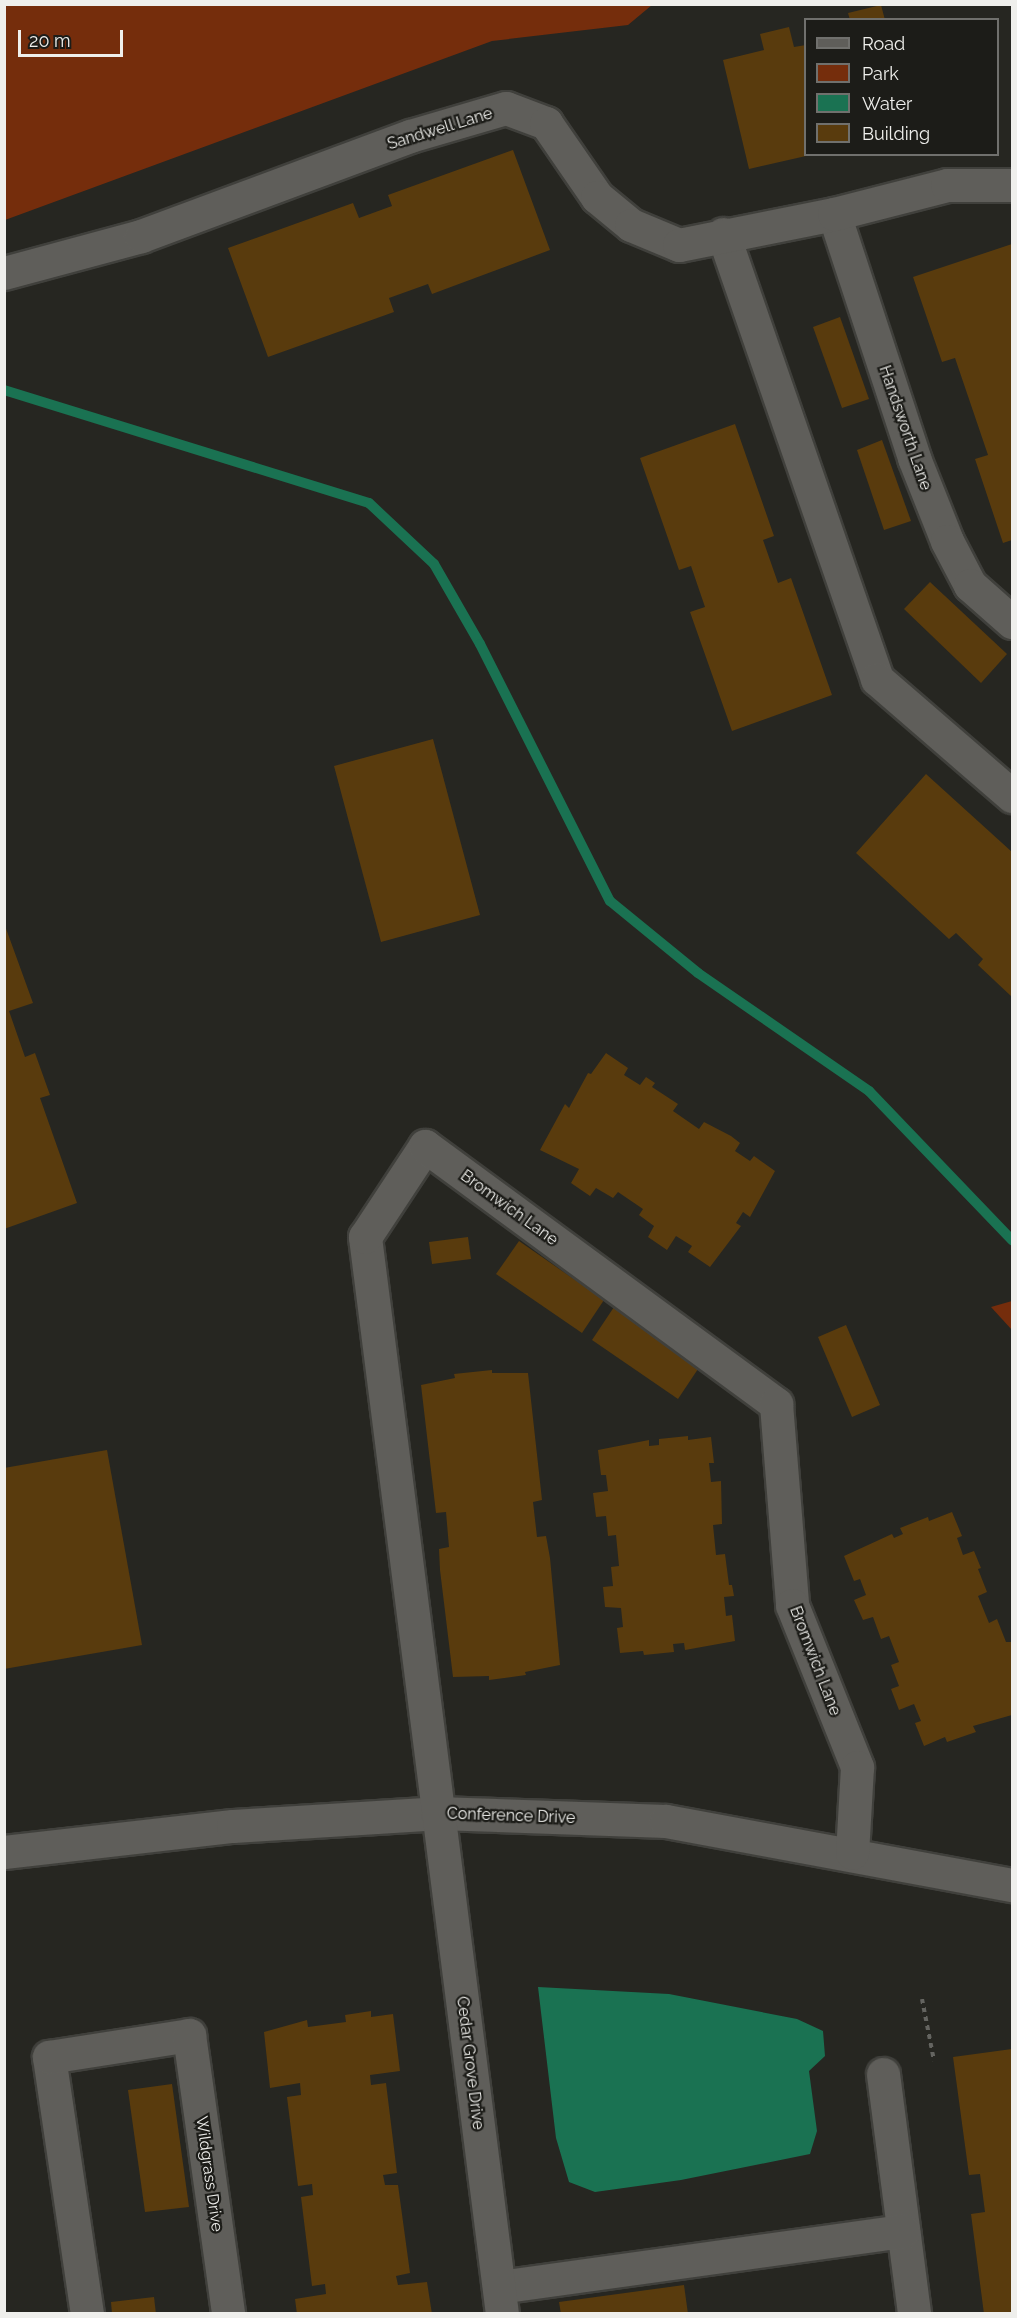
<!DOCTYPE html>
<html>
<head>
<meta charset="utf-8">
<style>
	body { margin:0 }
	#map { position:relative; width:1017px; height:2318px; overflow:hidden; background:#262621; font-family:Raleway,sans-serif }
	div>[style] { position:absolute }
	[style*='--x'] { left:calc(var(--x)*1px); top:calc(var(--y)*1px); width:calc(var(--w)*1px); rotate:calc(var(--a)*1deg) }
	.green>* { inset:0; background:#752d0c }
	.water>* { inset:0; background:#1a7252 }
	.stream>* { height:10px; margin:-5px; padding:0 5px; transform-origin:5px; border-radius:5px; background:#1a7252 }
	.building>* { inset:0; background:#593b0d }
	.path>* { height:4px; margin-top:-2px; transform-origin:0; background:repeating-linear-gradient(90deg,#646460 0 4.5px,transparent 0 9px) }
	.roads { filter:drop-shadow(2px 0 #40403c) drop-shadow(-2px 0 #40403c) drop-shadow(0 2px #40403c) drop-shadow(0 -2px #40403c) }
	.minor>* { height:33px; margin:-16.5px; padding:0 16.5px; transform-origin:16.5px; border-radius:16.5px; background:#5f5e5a }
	span { translate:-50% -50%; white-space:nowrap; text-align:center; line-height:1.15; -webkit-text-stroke:4.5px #1c1c18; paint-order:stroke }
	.street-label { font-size:16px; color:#efefec }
	.frame { position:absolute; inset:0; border:6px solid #efefec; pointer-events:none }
	.legend { position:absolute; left:804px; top:18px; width:195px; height:138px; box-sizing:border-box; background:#1c1c18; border:2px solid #70706d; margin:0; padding:8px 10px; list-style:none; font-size:18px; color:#efefec }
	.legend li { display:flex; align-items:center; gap:12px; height:30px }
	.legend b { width:30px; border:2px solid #70706d }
	.scale { position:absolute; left:18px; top:30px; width:105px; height:27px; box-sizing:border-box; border:3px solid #efefec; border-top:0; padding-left:8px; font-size:18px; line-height:21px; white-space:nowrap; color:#efefec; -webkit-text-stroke:4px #1c1c18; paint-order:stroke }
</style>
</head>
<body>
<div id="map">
	<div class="green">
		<div style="clip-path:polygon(5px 4px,652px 4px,652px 5px,628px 25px,492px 41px,5px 220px)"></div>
		<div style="clip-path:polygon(1012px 1301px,1012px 1330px,991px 1307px)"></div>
	</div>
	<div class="water">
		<div style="clip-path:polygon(538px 1987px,669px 1994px,797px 2019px,823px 2031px,825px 2056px,809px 2071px,817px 2131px,810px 2154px,681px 2180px,595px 2192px,569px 2182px,556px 2138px)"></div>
	</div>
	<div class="stream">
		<div style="--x:4;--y:390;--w:382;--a:17.2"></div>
		<div style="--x:369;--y:503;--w:89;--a:43.2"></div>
		<div style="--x:434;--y:564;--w:92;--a:60.1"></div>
		<div style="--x:480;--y:644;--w:288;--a:63.2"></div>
		<div style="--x:610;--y:901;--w:114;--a:39.3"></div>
		<div style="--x:698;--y:973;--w:208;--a:34.6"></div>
		<div style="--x:869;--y:1091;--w:207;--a:46.2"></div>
	</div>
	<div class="building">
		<div style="clip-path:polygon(881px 5px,885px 20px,850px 20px,848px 13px)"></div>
		<div style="clip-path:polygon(789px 27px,794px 47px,806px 45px,806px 156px,749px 169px,723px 60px,764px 50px,760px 34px)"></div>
		<div style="clip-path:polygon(513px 150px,550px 250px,432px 294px,428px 284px,389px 298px,394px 312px,268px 357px,228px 248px,353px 203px,359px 218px,392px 206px,388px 195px)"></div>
		<div style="clip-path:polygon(1012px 244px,1012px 540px,1003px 543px,975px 459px,988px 455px,955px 358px,942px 362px,913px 277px)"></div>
		<div style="clip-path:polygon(840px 317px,869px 399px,842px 408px,813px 327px)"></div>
		<div style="clip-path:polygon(735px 424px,774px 536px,763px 540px,778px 583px,791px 578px,832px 695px,732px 731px,690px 612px,705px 607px,691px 566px,679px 570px,640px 458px)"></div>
		<div style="clip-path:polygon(882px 440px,911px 521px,884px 530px,857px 450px)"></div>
		<div style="clip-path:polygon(930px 582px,1007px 654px,981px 683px,904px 609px)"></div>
		<div style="clip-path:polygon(433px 739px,480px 915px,381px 942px,334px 766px)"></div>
		<div style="clip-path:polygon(926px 774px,1012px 852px,1012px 997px,978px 965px,983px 959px,956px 933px,949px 939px,856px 853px)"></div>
		<div style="clip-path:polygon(4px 923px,33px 1003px,9px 1011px,25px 1057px,35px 1053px,50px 1095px,40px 1098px,77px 1203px,4px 1229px)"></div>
		<div style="clip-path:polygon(606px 1053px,628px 1068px,624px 1075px,640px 1085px,646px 1077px,655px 1083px,652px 1087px,678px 1104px,673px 1111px,699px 1129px,704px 1122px,731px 1136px,740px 1143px,735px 1151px,750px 1161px,754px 1156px,775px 1171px,750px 1217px,743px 1212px,736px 1223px,741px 1226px,710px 1267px,688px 1252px,692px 1246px,676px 1236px,667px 1250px,648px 1237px,654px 1226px,639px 1215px,643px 1209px,618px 1192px,613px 1198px,596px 1188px,590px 1196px,571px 1183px,579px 1169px,540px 1150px,565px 1104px,569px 1108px,588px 1073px,591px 1074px)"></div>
		<div style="clip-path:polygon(468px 1237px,471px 1259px,432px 1264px,429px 1242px)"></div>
		<div style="clip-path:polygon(519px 1241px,604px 1300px,582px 1333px,496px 1274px)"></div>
		<div style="clip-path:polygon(614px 1307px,700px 1366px,678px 1399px,592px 1340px)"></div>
		<div style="clip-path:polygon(846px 1325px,880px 1405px,852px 1417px,818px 1337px)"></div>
		<div style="clip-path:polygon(492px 1370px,492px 1373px,528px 1373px,542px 1500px,533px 1502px,537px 1537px,546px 1536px,550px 1558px,560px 1665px,525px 1672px,526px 1675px,489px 1680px,489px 1676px,453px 1677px,440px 1570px,439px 1549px,449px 1547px,446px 1512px,436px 1513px,421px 1385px,455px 1378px,454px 1374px)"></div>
		<div style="clip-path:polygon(688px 1436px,688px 1440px,711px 1437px,714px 1463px,709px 1463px,711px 1482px,721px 1481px,722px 1524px,713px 1525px,716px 1555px,725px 1554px,729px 1585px,732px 1585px,734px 1596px,724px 1597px,726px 1616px,732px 1615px,735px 1641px,685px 1650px,684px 1643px,673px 1644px,674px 1652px,644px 1655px,643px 1651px,620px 1653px,617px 1628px,623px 1627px,621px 1608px,605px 1607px,603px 1587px,613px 1586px,611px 1567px,619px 1566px,616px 1535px,608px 1536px,606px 1516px,596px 1517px,593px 1493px,608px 1491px,606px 1475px,601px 1475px,598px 1450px,649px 1440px,649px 1446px,659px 1445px,659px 1439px)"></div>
		<div style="clip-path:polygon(107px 1450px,142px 1645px,4px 1669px,4px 1468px)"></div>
		<div style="clip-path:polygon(952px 1512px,962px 1536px,957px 1538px,963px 1555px,974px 1551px,981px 1568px,978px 1569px,987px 1592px,978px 1596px,989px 1623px,997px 1619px,1006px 1642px,1012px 1642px,1012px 1715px,973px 1726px,976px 1732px,947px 1742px,945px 1737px,924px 1746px,915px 1723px,921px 1721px,914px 1704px,899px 1710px,891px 1689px,899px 1686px,891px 1665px,899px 1662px,889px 1636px,881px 1639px,873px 1617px,863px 1620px,854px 1600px,866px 1595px,860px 1579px,854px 1581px,844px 1556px,892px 1534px,894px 1538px,903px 1534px,900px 1528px,928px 1517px,929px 1521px)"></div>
		<div style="clip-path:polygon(371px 2011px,371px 2017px,393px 2014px,400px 2071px,370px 2075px,371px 2085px,386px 2083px,397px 2173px,383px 2175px,385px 2185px,398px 2185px,410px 2273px,396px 2276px,398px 2285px,427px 2282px,432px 2314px,297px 2314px,295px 2299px,326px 2294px,325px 2284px,312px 2286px,301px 2197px,313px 2195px,312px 2184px,298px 2186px,287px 2097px,301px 2095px,300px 2083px,270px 2088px,264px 2032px,307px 2020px,308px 2027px,346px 2022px,345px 2015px)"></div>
		<div style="clip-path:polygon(1012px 2049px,1012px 2314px,984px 2314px,971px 2214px,985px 2212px,980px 2174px,969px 2175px,953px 2057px)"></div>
		<div style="clip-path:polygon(172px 2084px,189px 2207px,145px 2212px,128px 2090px)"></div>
		<div style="clip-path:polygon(684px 2285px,688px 2314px,561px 2314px,559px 2302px)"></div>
		<div style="clip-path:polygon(154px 2297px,156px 2314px,112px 2314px,111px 2302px)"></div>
	</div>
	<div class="path">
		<div style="--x:922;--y:1999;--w:63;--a:79"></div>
	</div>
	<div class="roads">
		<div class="minor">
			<div style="--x:834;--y:214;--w:257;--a:71.8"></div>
			<div style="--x:914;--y:458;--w:89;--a:68.3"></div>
			<div style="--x:947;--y:541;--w:50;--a:62.4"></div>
			<div style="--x:970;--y:585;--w:56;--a:41.4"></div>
			<div style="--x:723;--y:234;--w:471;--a:70.9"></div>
			<div style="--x:877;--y:679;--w:179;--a:40.9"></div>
			<div style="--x:4;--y:273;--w:142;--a:-15.1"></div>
			<div style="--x:141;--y:236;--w:287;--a:-20.4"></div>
			<div style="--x:410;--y:136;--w:100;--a:-16.3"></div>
			<div style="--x:506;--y:108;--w:43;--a:20.6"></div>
			<div style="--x:546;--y:123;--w:90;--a:55.4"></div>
			<div style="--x:597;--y:197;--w:44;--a:39.5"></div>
			<div style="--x:631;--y:225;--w:52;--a:22.6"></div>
			<div style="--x:679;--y:245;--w:158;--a:-11.3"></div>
			<div style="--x:834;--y:214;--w:117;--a:-14.4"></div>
			<div style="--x:947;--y:185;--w:65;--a:0"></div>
			<div style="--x:4;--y:1852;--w:230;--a:-6.5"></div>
			<div style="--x:233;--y:1826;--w:204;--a:-3.6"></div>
			<div style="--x:437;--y:1813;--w:229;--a:2"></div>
			<div style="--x:666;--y:1821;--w:352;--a:10.5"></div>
			<div style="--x:883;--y:2074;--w:242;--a:82.6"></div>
			<div style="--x:499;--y:2287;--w:408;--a:-7.9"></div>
			<div style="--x:87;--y:2314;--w:260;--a:-98.4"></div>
			<div style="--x:49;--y:2057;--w:142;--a:-8.9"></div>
			<div style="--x:189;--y:2035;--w:282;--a:82"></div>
			<div style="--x:502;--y:2314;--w:1086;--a:-97.25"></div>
			<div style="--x:365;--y:1237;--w:109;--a:-56.6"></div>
			<div style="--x:425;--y:1146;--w:436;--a:36.3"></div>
			<div style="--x:776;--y:1404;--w:202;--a:85.4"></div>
			<div style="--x:792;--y:1605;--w:175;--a:68.1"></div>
			<div style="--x:857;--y:1767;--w:86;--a:93.3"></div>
		</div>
	</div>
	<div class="street-label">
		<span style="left:440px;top:129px;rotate:-17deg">Sandwell Lane</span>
		<span style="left:905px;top:428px;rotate:71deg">Handsworth Lane</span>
		<span style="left:509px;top:1208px;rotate:36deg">Bromwich Lane</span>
		<span style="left:815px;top:1661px;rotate:69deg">Bromwich Lane</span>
		<span style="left:511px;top:1816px;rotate:2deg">Conference Drive</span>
		<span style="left:470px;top:2063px;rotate:83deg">Cedar Grove Drive</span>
		<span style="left:209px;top:2174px;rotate:82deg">Wildgrass Drive</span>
	</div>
	<div class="frame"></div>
	<ul class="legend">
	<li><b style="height:8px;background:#5f5e5a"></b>Road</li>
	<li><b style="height:16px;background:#752d0c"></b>Park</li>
	<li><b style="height:16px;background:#1a7252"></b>Water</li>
	<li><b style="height:16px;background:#593b0d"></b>Building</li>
	</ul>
	<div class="scale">20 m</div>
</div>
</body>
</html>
